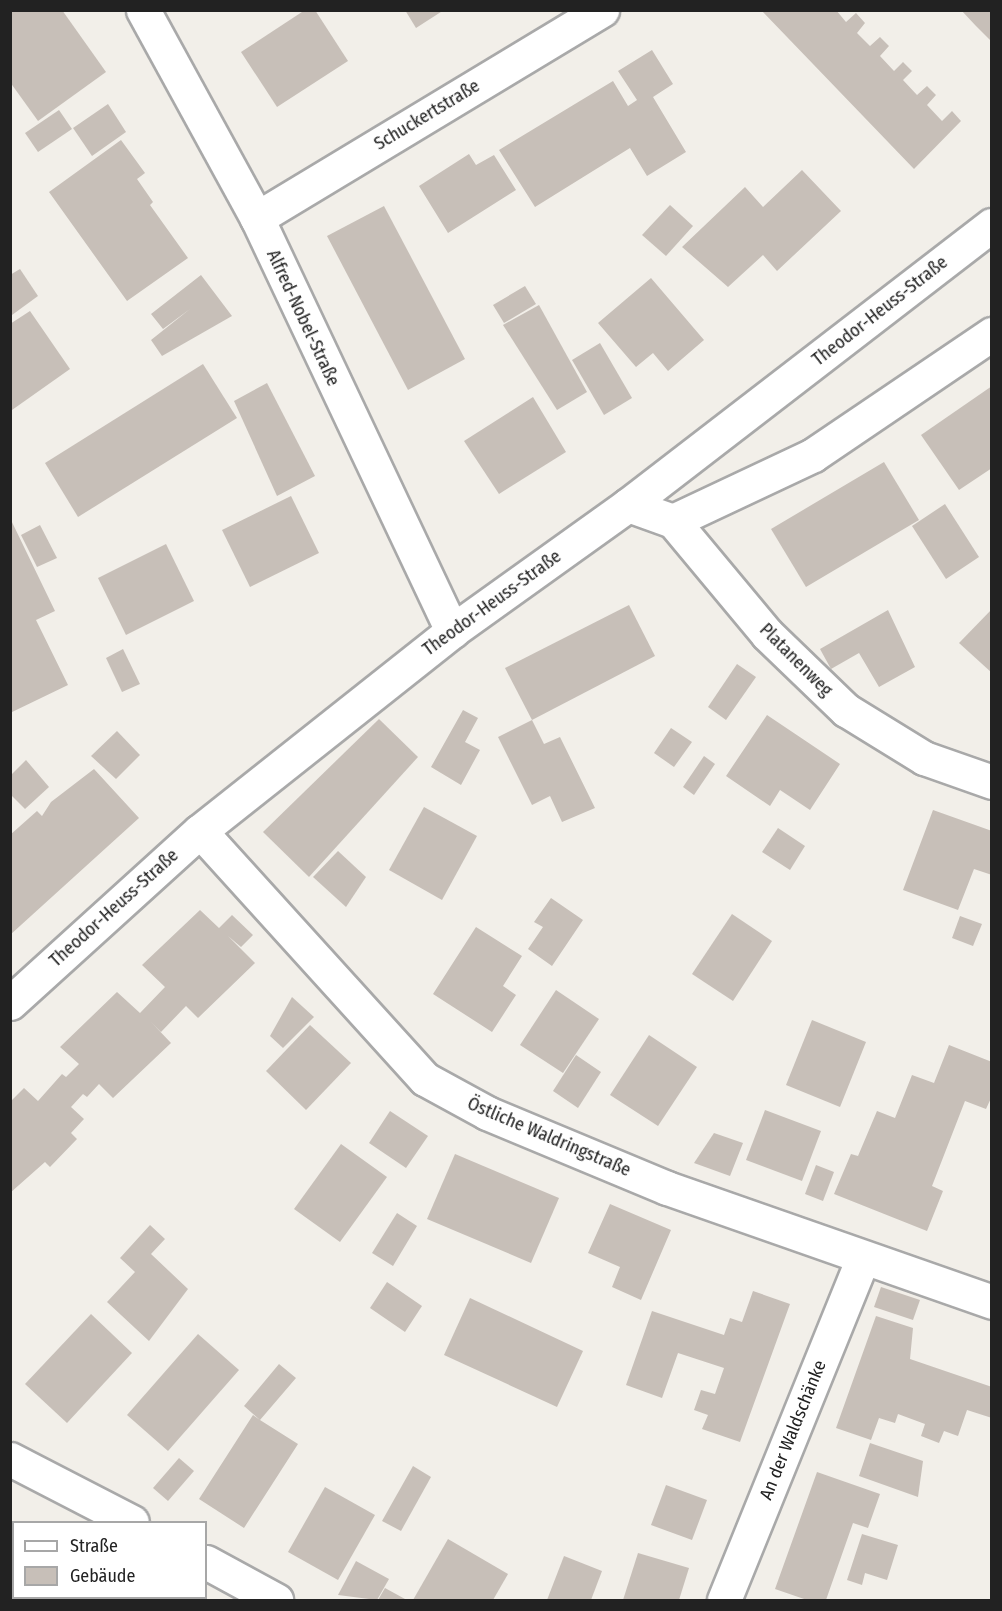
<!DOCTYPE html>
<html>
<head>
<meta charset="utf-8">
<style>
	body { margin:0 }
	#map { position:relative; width:1002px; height:1611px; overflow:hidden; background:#f2efe9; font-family:"Fira Sans Condensed",sans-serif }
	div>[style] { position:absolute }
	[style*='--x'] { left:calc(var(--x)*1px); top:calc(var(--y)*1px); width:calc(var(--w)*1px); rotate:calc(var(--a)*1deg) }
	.building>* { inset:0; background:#c7bfb8 }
	.roads { filter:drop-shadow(2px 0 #a9a9a9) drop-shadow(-2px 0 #a9a9a9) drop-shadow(0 2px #a9a9a9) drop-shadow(0 -2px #a9a9a9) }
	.minor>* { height:33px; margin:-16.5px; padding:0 16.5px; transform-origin:16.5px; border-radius:16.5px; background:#fff }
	span { translate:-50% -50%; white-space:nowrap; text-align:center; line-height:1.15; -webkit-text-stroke:4.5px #fff; paint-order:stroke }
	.street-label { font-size:18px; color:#222 }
	.frame { position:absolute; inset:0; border:12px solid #222; pointer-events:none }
	.legend { position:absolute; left:12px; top:1521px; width:195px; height:78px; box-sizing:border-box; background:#fff; border:2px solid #a7a7a7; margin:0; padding:8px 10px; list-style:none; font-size:18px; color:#222 }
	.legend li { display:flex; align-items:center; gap:12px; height:30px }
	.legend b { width:30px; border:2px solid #a7a7a7 }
</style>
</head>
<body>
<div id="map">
	<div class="building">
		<div style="clip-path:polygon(10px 10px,62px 10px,106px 72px,38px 121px,10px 82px)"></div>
		<div style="clip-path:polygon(305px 10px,315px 10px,348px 61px,277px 107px,241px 52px)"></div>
		<div style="clip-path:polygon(405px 10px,444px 10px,416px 28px)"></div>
		<div style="clip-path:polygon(761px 10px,836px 10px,846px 22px,856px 13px,865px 23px,857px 33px,870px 46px,880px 37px,889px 46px,880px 56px,894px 71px,903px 62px,912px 71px,903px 80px,917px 95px,927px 86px,936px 95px,927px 105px,942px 121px,952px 111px,961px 121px,914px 169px)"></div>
		<div style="clip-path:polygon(961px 10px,992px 10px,992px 42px,976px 26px)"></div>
		<div style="clip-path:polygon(652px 50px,673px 84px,653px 97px,686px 152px,647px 176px,630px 148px,535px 207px,499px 150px,613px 81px,628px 106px,637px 100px,618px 71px)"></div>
		<div style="clip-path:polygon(108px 104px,126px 132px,92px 156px,73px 128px)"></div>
		<div style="clip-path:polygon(59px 110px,72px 129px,38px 152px,25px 133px)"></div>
		<div style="clip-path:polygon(121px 140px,145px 173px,137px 179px,153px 202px,150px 205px,188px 258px,127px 301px,49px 192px)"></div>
		<div style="clip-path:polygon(469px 154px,476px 165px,494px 155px,516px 190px,448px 233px,419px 186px)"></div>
		<div style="clip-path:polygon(802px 170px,841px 211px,777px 271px,763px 255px,728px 287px,682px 247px,745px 187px,763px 207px)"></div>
		<div style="clip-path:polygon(670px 205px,693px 226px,666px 256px,642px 235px)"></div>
		<div style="clip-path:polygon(384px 206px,465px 359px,408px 390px,327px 236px)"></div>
		<div style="clip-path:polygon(20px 269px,38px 296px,12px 315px,10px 275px)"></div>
		<div style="clip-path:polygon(201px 275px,232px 316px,162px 356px,151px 340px,190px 309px,163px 329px,151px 314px)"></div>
		<div style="clip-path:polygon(651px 278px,704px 340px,668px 371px,653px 353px,636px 367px,598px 323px)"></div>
		<div style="clip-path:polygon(525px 286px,536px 304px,504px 323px,493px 305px)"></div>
		<div style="clip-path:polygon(539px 305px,587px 392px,557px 410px,503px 325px)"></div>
		<div style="clip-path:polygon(30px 311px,70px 369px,12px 410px,10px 324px)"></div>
		<div style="clip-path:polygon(600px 343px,632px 398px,604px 415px,572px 360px)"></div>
		<div style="clip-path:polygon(203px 364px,237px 418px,78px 517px,45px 463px)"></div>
		<div style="clip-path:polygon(267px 383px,315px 476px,277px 496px,234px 401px)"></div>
		<div style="clip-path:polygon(992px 386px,992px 468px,959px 490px,921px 435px)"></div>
		<div style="clip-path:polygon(533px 397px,566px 452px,499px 494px,464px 441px)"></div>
		<div style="clip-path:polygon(884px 462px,919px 520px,806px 587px,771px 529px)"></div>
		<div style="clip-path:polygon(291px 496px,319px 553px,250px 587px,222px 530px)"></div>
		<div style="clip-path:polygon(945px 504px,979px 557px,946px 579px,912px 526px)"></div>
		<div style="clip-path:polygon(10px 518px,55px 611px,36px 620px,68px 685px,10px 713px)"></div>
		<div style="clip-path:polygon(40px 525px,57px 558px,37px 567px,21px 535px)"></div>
		<div style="clip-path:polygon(166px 544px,194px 601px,126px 635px,98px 578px)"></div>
		<div style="clip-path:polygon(629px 605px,655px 656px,532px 720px,505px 668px)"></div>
		<div style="clip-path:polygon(992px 609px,992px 673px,959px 643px)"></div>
		<div style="clip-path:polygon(888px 610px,915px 667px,879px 687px,859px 653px,831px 669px,820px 649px)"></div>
		<div style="clip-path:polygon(123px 649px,140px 684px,122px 692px,106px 658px)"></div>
		<div style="clip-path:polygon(737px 664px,756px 677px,726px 720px,708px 707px)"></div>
		<div style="clip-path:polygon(463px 710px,478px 718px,465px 742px,480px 750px,461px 785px,431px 767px)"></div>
		<div style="clip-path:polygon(767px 715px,840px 764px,810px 810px,780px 790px,770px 806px,726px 776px)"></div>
		<div style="clip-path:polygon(379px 719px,418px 757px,309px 877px,263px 832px)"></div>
		<div style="clip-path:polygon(532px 720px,544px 744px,560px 737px,595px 808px,562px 822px,550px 796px,532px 805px,498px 737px)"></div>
		<div style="clip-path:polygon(671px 728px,692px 742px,674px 767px,654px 753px)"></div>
		<div style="clip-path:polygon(117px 731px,140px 755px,116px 779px,91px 756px)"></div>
		<div style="clip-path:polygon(704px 756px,715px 764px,694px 795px,683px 787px)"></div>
		<div style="clip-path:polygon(26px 760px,49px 787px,25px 809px,10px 794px,10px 776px)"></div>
		<div style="clip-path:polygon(94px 769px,139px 818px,10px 935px,10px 835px,37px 811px,42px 816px,51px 802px)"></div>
		<div style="clip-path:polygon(424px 807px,477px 836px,442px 900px,389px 870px)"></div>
		<div style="clip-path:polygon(933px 810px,992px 831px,992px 875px,974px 869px,958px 910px,903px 890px)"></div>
		<div style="clip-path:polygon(778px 828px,805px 846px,790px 870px,762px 852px)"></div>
		<div style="clip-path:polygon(338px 851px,366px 877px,346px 907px,313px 877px)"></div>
		<div style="clip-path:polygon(551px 898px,583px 920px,552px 966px,528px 949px,543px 927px,534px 922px)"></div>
		<div style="clip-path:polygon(200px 910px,219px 928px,232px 915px,253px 935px,241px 947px,228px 936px,255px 963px,198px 1018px,186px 1006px,161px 1032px,151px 1022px,171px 1043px,113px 1098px,99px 1084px,87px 1097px,83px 1094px,71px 1107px,84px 1119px,71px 1133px,77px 1139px,50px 1167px,45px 1162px,10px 1193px,10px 1102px,24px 1088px,38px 1101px,62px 1074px,66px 1077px,79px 1064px,60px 1047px,117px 992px,140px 1013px,165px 987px,142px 965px)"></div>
		<div style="clip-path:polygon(732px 914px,772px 941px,733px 1001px,692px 974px)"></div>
		<div style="clip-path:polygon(960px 916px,982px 924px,973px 946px,952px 938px)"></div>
		<div style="clip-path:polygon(476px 927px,522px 956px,503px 986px,516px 995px,492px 1032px,433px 994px)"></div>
		<div style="clip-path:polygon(556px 990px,599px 1019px,563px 1073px,520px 1045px)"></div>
		<div style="clip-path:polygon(292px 997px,314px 1017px,283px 1048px,270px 1036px)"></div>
		<div style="clip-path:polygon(812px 1020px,866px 1042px,840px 1107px,786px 1085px)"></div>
		<div style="clip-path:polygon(310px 1025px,351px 1063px,306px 1110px,266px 1071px)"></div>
		<div style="clip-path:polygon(649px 1035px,697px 1067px,658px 1126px,610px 1095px)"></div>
		<div style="clip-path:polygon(949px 1045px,992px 1062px,992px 1096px,986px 1109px,965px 1101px,932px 1186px,943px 1191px,927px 1231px,834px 1194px,851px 1154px,858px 1156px,877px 1111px,895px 1118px,912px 1075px,934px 1083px)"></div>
		<div style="clip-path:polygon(576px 1055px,601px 1072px,578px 1108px,553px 1091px)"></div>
		<div style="clip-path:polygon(765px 1110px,821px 1131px,802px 1181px,746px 1160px)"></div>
		<div style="clip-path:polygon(390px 1111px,428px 1136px,406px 1168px,369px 1143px)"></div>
		<div style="clip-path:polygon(714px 1133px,743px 1143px,730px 1176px,694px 1163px)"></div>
		<div style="clip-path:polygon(341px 1144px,387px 1177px,340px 1242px,294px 1209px)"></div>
		<div style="clip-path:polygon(455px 1154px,559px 1198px,531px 1263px,427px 1219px)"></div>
		<div style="clip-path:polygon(816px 1165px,834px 1172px,823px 1201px,805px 1194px)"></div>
		<div style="clip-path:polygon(610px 1204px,671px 1230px,641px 1300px,612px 1287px,620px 1267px,588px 1253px)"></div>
		<div style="clip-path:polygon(397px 1213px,417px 1226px,393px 1266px,372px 1253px)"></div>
		<div style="clip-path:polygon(150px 1225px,165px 1239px,151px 1254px,188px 1289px,149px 1341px,107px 1302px,135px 1272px,120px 1258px)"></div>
		<div style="clip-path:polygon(387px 1282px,422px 1306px,405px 1332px,370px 1308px)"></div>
		<div style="clip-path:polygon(881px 1287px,920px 1300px,913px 1320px,874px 1307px)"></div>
		<div style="clip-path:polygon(753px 1291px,790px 1304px,740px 1442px,702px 1429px,708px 1415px,694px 1410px,701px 1390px,715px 1394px,724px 1368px,678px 1353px,662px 1398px,626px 1385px,652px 1311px,724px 1335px,730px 1318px,742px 1322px)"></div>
		<div style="clip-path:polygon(470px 1298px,583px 1351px,557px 1407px,444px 1355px)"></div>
		<div style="clip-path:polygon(91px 1314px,132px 1353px,67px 1423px,25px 1384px)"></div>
		<div style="clip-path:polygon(876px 1316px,913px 1328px,910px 1359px,992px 1387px,992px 1418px,967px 1410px,958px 1436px,944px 1431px,939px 1443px,921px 1436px,925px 1424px,898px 1414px,895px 1423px,879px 1418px,871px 1440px,836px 1428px)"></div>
		<div style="clip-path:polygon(198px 1334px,239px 1370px,168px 1451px,127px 1415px)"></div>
		<div style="clip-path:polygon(279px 1364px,296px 1378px,260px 1420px,298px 1444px,244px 1528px,199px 1499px,253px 1415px,260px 1420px,244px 1406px)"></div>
		<div style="clip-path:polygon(870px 1443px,923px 1461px,918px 1497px,859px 1476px)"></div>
		<div style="clip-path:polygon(179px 1458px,194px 1471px,168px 1501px,153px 1488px)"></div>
		<div style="clip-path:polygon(413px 1466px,431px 1477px,401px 1531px,382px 1521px)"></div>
		<div style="clip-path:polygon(817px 1472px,880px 1494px,868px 1528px,853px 1523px,826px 1600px,807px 1600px,775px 1589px)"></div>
		<div style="clip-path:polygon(666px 1485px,707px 1500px,692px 1540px,651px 1525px)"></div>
		<div style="clip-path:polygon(325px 1487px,375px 1515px,338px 1580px,288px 1552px)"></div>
		<div style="clip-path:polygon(862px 1534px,898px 1545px,887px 1580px,865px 1573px,862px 1585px,847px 1580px)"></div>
		<div style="clip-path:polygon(448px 1539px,508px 1574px,493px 1600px,413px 1600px)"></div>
		<div style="clip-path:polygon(638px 1553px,689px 1568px,679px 1600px,623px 1600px)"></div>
		<div style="clip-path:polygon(564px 1556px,602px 1571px,591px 1600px,547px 1600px)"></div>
		<div style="clip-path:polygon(356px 1561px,389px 1579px,377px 1600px,338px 1595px)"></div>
		<div style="clip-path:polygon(385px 1588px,405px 1599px,404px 1600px,378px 1600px)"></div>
		<div style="clip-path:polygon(125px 1598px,167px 1598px,173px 1600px,124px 1600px)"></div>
	</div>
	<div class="roads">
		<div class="minor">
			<div style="--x:143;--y:10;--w:237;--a:61.3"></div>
			<div style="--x:257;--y:218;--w:457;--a:64.7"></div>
			<div style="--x:257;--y:218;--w:403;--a:-31.1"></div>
			<div style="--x:628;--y:505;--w:48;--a:19.6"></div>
			<div style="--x:673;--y:521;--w:147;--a:50.2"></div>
			<div style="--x:767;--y:634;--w:110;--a:43.9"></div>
			<div style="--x:846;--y:710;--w:92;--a:31.6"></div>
			<div style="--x:924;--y:758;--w:72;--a:19.4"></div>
			<div style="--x:673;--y:521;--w:155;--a:-25.2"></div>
			<div style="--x:813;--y:455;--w:216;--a:-34.1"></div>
			<div style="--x:200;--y:831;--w:335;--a:47.8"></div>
			<div style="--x:425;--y:1079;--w:71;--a:28.7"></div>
			<div style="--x:487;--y:1113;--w:195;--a:22.6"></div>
			<div style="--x:667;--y:1188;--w:344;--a:19.3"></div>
			<div style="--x:10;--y:1003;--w:256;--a:-42.2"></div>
			<div style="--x:200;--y:831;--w:322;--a:-38.4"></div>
			<div style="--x:452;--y:631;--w:216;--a:-35.6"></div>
			<div style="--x:628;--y:505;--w:459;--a:-37.6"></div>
			<div style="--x:10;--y:1459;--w:137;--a:27.3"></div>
			<div style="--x:206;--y:1562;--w:80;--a:28.5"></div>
			<div style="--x:66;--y:1600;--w:3;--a:-45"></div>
			<div style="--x:724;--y:1600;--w:367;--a:-67.9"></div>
		</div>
	</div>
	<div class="street-label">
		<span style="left:427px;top:115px;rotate:-31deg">Schuckertstraße</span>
		<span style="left:880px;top:311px;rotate:-38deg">Theodor-Heuss-Straße</span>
		<span style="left:303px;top:318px;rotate:65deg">Alfred-Nobel-Straße</span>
		<span style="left:492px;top:603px;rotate:-36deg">Theodor-Heuss-Straße</span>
		<span style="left:796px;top:660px;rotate:45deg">Platanenweg</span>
		<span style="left:114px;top:908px;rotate:-42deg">Theodor-Heuss-Straße</span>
		<span style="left:549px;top:1137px;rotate:23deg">Östliche Waldringstraße</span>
		<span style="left:793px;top:1430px;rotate:-68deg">An der Waldschänke</span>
	</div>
	<div class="frame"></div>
	<ul class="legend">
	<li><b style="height:8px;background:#fff"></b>Straße</li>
	<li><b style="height:16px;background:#c7bfb8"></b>Gebäude</li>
	</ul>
</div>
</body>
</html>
